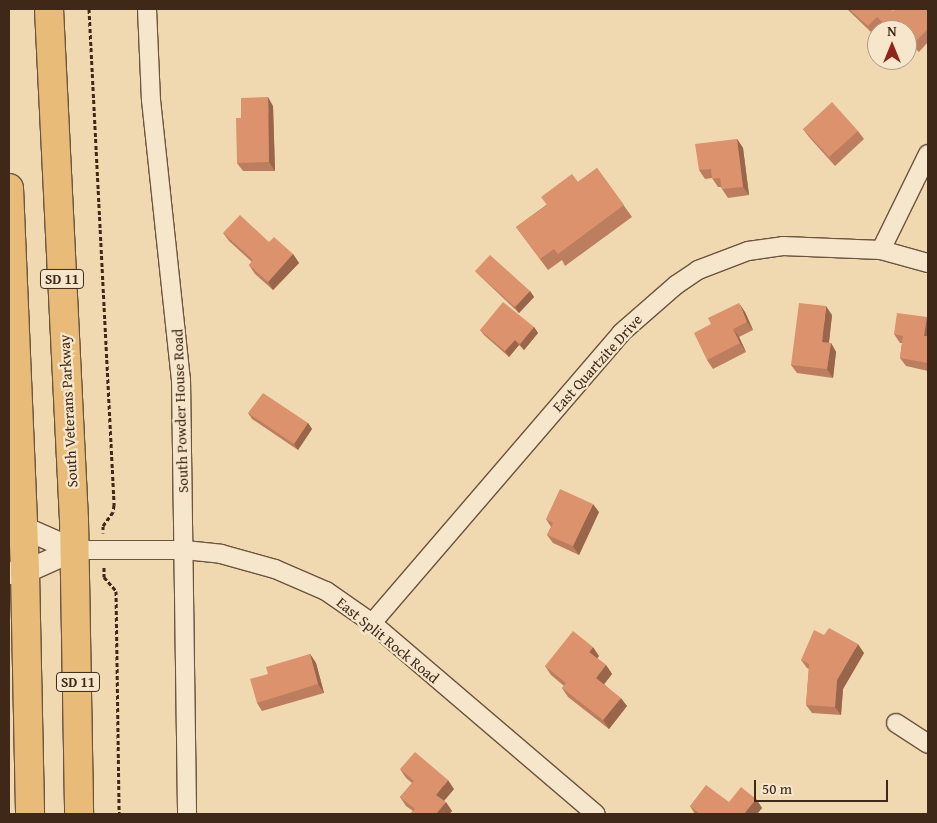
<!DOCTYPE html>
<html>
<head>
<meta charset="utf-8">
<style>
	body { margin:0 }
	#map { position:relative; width:937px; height:823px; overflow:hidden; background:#f0d9b1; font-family:"Gentium Book Plus",serif }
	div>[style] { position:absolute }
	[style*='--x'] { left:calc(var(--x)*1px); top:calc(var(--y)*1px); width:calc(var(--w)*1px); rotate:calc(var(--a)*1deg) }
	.path>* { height:3px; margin-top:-1.5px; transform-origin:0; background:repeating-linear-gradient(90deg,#402818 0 4px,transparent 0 6.5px) }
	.roads { filter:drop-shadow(1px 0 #6c543e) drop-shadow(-1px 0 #6c543e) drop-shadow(0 1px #6c543e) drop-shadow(0 -1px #6c543e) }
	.minor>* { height:18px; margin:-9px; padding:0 9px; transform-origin:9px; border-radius:9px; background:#f5e6cc }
	.tertiary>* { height:22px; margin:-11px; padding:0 11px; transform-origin:11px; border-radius:11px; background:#f5e6cc }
	.trunk>* { height:28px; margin:-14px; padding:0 14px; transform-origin:14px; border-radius:14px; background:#e8bc78 }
	.wall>* { inset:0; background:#bc7e5e }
	.shaded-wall>* { inset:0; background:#99664c }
	.building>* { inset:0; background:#db926d }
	span { translate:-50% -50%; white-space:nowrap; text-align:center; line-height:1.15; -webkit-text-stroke:4.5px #f5e6cc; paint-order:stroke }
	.shield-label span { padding:1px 4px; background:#f5e6cc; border:1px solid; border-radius:4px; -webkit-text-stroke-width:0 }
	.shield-label { font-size:14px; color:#402818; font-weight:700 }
	.street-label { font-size:15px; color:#402818 }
	.frame { position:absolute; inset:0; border:10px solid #402818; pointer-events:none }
	.north { position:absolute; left:867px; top:20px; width:50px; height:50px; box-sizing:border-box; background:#f5e6cc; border:1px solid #ad9a84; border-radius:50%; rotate:0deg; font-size:14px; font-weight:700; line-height:20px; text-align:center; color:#402818 }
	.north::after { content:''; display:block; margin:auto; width:18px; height:22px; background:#8f2418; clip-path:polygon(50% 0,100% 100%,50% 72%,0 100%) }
	.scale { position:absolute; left:754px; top:780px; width:134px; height:22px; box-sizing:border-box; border:2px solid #402818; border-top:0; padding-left:6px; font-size:15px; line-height:18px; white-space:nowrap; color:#402818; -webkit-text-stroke:4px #f5e6cc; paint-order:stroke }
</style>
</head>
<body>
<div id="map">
	<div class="path">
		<div style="--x:89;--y:9;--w:497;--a:87.1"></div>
		<div style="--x:114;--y:505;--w:7;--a:98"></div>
		<div style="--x:113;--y:512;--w:17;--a:126"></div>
		<div style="--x:103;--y:526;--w:7;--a:90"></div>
		<div style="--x:104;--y:567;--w:10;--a:90"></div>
		<div style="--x:104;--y:577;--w:18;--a:49"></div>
		<div style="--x:116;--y:591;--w:223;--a:89.2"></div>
	</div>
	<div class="roads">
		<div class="minor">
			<div style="--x:147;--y:9;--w:91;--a:87.5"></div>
			<div style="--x:151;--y:100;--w:281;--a:83.9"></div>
			<div style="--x:181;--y:379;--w:435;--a:89.2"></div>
			<div style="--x:881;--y:250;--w:107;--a:-63.9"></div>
			<div style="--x:74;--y:550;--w:111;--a:0"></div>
			<div style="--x:185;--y:550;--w:36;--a:6"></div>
			<div style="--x:221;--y:554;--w:56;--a:15.5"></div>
			<div style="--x:275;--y:569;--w:56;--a:23.3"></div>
			<div style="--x:326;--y:591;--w:56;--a:34.8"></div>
			<div style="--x:372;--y:623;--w:294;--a:40.5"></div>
			<div style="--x:372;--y:623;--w:382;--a:-49.3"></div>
			<div style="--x:621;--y:333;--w:73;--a:-41.1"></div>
			<div style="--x:676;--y:285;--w:27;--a:-34"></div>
			<div style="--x:698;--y:270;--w:53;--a:-20.8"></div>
			<div style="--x:748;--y:251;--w:35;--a:-8"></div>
			<div style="--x:783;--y:246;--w:98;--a:2.3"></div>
			<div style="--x:881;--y:250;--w:49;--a:15.5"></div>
			<div style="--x:896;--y:723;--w:38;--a:33"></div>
		</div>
		<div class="tertiary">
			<div style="--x:9;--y:528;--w:15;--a:0"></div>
			<div style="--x:24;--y:528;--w:55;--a:23.7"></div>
			<div style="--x:9;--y:573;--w:16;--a:-4"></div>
			<div style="--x:25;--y:572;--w:54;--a:-24.2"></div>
		</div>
		<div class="trunk">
			<div style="--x:49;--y:9;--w:512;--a:87.2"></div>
			<div style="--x:74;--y:520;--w:294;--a:89"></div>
			<div style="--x:9;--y:188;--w:384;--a:87.6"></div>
			<div style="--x:25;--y:572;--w:242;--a:88.8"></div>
		</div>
	</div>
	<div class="wall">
		<div style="clip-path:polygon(847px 9px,890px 9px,893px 11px,928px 9px,928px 42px,919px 52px,907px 41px,907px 30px,888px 30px,882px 24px,873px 34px)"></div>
		<div style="clip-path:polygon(273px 106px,275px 171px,243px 171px,237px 163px)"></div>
		<div style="clip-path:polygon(803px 129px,858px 131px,864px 139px,835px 166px,809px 137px)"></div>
		<div style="clip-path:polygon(737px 139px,743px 148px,749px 195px,728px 198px,722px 189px,721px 187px,718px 187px,712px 178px,705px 179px,699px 170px)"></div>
		<div style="clip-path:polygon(597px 168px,632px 217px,565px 266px,562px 260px,548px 270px,516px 227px)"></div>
		<div style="clip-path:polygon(223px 233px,269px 242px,293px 254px,299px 263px,273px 290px,255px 274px,249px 265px,252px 262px,229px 241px)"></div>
		<div style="clip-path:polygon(475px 271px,530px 291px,534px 297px,519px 313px,480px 276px)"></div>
		<div style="clip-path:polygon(745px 312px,753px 330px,739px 337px,746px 352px,713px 369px,707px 360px)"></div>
		<div style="clip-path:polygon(832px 315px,829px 343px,831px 343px,836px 352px,833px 378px,797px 373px,791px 365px)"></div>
		<div style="clip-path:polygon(927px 317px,928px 319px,928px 371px,906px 366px,900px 358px,902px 343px,900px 343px,894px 334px)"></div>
		<div style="clip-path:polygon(534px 327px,538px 333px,524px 350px,519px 345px,509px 357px,484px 335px,480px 330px)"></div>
		<div style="clip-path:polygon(248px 413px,308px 423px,312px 429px,298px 450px,252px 419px)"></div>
		<div style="clip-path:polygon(599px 512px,579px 555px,553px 543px,547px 535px,551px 527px,546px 519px)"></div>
		<div style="clip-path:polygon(824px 635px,864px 653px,843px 689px,841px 715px,812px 713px,806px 705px,809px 669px,807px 668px,801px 660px)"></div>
		<div style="clip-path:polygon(310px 654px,316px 663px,324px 693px,262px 711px,257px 703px,268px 674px)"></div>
		<div style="clip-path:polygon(599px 656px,597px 658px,606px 665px,612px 674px,604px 684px,627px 706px,609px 729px,568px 697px,562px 688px,564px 686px,551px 675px,545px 666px)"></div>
		<div style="clip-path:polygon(400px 769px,454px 789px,444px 801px,452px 811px,449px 814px,410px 814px,413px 811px,406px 806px,400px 797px,412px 783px,406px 778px)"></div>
		<div style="clip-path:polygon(756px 799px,762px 808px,757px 814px,695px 814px,690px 806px)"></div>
	</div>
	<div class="shaded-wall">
		<div style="clip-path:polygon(268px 97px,273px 106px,275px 171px,269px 162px)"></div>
		<div style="clip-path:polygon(737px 139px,743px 148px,749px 195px,743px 187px)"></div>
		<div style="clip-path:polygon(293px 254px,299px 263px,273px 290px,268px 282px)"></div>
		<div style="clip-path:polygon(530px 291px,534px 297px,519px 313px,515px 307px)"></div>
		<div style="clip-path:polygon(739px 303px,745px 312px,753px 330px,747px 322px)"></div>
		<div style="clip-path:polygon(826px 306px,832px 315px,828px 350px,822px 342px)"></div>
		<div style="clip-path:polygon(927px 317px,928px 319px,928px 341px,924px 336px)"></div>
		<div style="clip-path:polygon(534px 327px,538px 333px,524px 350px,520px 344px)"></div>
		<div style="clip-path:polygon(733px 329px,739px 337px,746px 352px,740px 343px)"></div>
		<div style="clip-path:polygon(515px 340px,519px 345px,509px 357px,505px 351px)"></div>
		<div style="clip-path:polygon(831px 343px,836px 352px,833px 378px,827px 369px)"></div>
		<div style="clip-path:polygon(308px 423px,312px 429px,298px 450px,294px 444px)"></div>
		<div style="clip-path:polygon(593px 504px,599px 512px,579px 555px,573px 546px)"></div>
		<div style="clip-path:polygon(858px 644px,864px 653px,843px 689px,841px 715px,835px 707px,837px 680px)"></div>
		<div style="clip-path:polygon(593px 647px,599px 656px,595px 661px,589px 652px)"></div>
		<div style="clip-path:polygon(310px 654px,316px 663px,324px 693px,318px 684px)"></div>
		<div style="clip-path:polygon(606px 665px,612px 674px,602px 687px,596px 678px)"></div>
		<div style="clip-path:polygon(621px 698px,627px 706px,609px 729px,603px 720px)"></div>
		<div style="clip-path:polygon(448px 780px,454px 789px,442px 803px,436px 795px)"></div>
		<div style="clip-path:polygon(756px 799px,762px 808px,757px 814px,744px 814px)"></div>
		<div style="clip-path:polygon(446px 802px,452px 811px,449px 814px,436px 814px)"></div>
	</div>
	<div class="building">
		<div style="clip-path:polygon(849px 9px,890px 9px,893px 11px,895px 9px,928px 9px,928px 29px,913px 44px,907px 38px,907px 30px,898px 30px,896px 28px,894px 30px,891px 30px,877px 17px,868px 26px)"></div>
		<div style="clip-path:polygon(268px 97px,269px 162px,237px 163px,236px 118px,241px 118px,241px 98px)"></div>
		<div style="clip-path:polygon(832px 102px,858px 131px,829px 157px,803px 129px)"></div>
		<div style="clip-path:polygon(737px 139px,743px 187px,722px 189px,720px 178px,712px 179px,711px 169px,699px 170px,695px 144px)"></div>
		<div style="clip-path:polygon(597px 168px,624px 205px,558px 254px,554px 249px,540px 259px,516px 227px,547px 205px,541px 197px,572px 174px,578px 182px)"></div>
		<div style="clip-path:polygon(240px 215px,269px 242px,274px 237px,293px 254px,268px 282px,249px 265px,253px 260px,223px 233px)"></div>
		<div style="clip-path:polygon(490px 255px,530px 291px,515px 307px,475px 271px)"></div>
		<div style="clip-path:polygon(503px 302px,534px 327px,520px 344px,515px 340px,505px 351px,480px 330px)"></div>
		<div style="clip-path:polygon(739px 303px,747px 322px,733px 329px,740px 343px,707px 360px,694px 333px,711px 324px,708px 318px)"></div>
		<div style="clip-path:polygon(799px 303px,826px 306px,822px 342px,831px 343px,827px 369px,791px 365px)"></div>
		<div style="clip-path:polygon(897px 313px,927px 317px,924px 336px,928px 336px,928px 363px,900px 358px,903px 336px,894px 334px)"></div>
		<div style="clip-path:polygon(263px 393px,308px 423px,294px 444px,248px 413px)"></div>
		<div style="clip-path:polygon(560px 489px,593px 504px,573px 546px,547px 535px,553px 523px,546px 519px)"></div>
		<div style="clip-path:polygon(829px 628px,858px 644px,837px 680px,835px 707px,806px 705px,809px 664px,801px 660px,814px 630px,824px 635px)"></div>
		<div style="clip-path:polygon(573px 631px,593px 647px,589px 652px,606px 665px,596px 678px,621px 698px,603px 720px,562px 688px,566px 683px,545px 666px)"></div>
		<div style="clip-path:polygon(310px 654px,318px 684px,257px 703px,250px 679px,268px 674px,266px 667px)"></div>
		<div style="clip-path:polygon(415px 752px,448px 780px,436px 795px,446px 802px,436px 814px,410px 814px,415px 809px,400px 797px,414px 781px,400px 769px)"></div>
		<div style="clip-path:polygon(706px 785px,729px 802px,741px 787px,756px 799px,744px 814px,700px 814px,690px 806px)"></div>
	</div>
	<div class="shield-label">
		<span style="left:62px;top:279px">SD 11</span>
		<span style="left:78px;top:682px">SD 11</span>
	</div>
	<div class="street-label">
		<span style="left:597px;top:363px;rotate:-48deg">East Quartzite Drive</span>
		<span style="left:68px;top:411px;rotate:-93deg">South Veterans Parkway</span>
		<span style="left:180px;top:411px;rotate:-92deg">South Powder House Road</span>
		<span style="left:388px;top:640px;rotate:39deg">East Split Rock Road</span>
	</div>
	<div class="frame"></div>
	<div class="north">N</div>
	<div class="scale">50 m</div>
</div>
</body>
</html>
